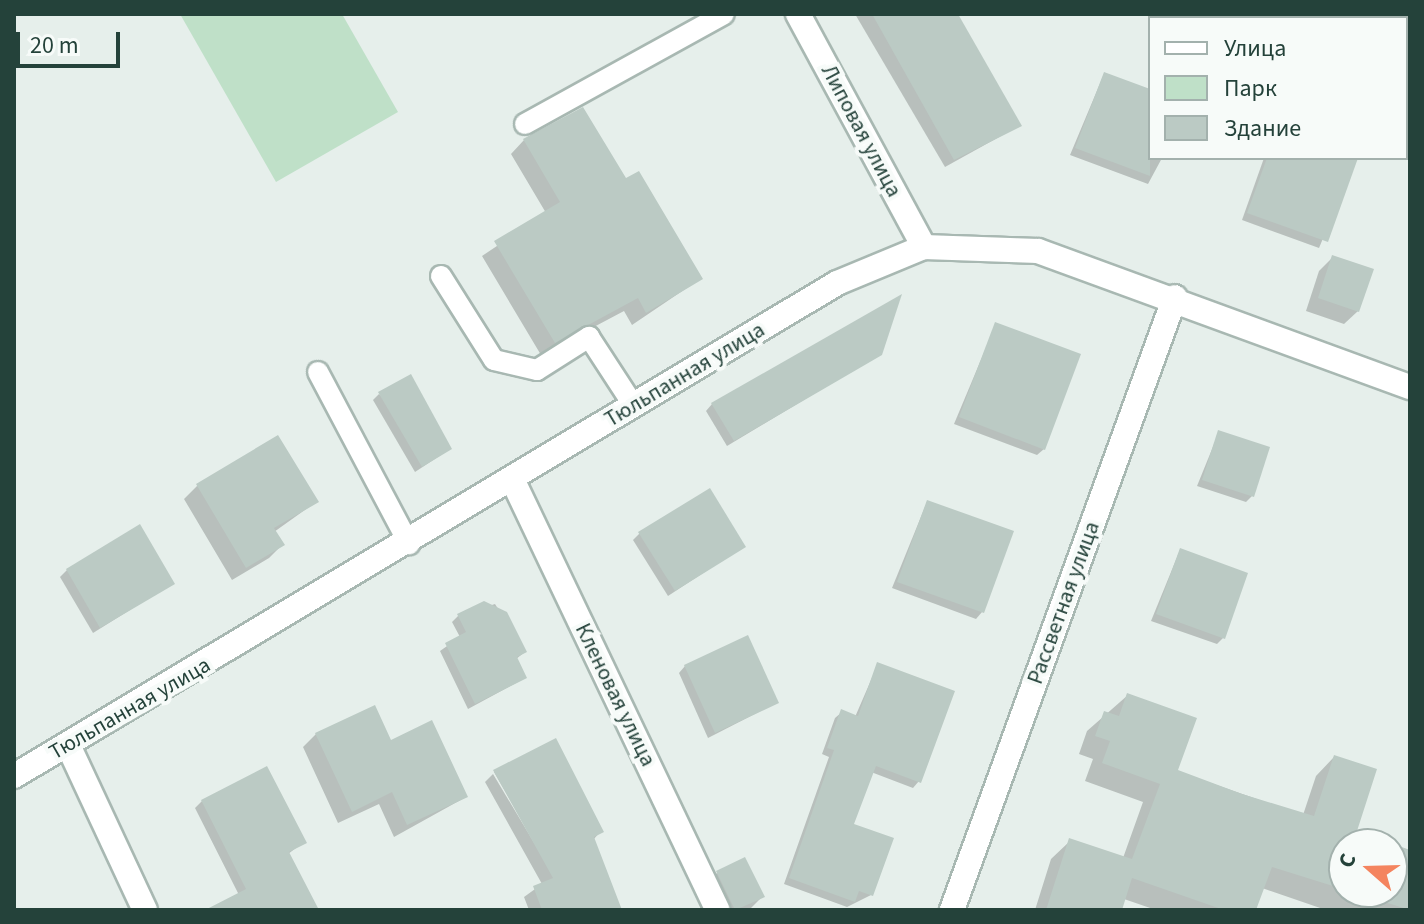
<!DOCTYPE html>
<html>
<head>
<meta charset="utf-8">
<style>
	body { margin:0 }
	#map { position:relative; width:1424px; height:924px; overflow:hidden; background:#e6efeb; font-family:"Source Sans 3",sans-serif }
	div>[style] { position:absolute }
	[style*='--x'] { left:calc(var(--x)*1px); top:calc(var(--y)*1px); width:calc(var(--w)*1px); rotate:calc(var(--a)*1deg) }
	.green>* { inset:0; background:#bfe0c8 }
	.shadow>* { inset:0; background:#0003 }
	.building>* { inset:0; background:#bbcac4 }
	.roads { filter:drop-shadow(2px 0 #a8b8b2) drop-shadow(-2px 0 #a8b8b2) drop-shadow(0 2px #a8b8b2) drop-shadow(0 -2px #a8b8b2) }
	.lane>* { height:20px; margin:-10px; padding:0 10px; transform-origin:10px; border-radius:10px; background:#fff }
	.street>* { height:24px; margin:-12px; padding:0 12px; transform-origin:12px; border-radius:12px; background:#fff }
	span { translate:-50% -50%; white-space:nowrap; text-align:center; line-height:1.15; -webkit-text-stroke:8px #f7fbf9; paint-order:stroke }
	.street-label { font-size:22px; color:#24423a }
	.frame { position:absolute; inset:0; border:16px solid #24423a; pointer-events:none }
	.legend { position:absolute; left:1148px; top:16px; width:260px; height:144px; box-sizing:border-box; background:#f7fbf9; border:2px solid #a3b1ad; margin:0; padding:10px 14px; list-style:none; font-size:24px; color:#24423a }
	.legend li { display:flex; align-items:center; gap:16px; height:40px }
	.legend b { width:40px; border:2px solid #a3b1ad }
	.north { position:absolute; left:1328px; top:828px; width:80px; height:80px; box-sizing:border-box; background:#f7fbf9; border:2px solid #a3b1ad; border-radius:50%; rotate:290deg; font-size:22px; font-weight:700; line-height:32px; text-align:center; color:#24423a }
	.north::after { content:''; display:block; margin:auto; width:28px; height:36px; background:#f4845f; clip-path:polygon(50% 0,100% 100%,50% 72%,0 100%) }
	.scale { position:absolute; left:16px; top:32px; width:104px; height:36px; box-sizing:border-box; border:4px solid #24423a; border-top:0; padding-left:10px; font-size:24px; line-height:28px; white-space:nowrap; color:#24423a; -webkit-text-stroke:6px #f7fbf9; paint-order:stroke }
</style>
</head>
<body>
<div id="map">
	<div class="green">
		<div style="clip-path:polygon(180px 14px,342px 14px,398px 112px,276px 182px)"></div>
	</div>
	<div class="shadow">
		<div style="clip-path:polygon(855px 14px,931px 14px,1019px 126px,945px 167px)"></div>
		<div style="clip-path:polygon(1104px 74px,1150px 91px,1150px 158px,1162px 158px,1148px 184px,1070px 155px)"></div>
		<div style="clip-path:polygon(524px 140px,626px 181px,700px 279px,632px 325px,624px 311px,541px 355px,482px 256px,546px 213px,511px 154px)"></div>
		<div style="clip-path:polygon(1264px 158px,1354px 164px,1319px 248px,1242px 220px)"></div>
		<div style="clip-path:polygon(1333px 257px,1358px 311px,1344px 324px,1306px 311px,1319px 271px)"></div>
		<div style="clip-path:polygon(996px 324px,1044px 449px,1037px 455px,954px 424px)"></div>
		<div style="clip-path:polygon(880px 354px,727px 446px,706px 411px,712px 404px)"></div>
		<div style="clip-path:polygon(379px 394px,450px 449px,415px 472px,373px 400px)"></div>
		<div style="clip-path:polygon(1219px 432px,1252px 496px,1246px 502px,1197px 486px)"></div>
		<div style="clip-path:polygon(197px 486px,316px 502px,274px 532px,282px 545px,269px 558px,232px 580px,184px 499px)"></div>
		<div style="clip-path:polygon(927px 502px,982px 612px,976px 619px,892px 588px)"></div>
		<div style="clip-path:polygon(640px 533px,744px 546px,668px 596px,633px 540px)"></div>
		<div style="clip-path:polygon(1180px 550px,1223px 638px,1217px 644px,1151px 621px)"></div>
		<div style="clip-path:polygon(67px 570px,173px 583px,93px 633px,60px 577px)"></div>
		<div style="clip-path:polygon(495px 604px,525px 652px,516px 659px,525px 678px,468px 709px,440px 651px,460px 637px,452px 622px,458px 616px)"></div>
		<div style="clip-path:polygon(878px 664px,919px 781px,913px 788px,871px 772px,852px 825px,871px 895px,847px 907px,784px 884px,829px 757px,822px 754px,835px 718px,842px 712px,855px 717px)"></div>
		<div style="clip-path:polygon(685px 666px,776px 703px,708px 738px,679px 673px)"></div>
		<div style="clip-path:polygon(1128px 695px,1176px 771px,1303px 815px,1316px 776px,1334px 757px,1354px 832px,1388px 844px,1344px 844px,1344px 892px,1392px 892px,1392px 846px,1410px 852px,1410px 910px,1326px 910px,1262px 888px,1254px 910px,1156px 910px,1124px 899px,1120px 910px,1035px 910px,1051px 859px,1070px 841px,1123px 858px,1143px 802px,1085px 781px,1093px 759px,1079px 754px,1087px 731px)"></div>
		<div style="clip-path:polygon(316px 734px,390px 743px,466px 797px,394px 837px,379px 804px,338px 823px,303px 747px)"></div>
		<div style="clip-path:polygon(555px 741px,601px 831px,593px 840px,620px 910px,529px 910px,524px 897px,542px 884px,485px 782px,493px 774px,560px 886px,494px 772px)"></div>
		<div style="clip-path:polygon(202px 801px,304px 842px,288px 854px,317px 910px,225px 910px,239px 895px,195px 808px)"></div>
		<div style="clip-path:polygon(717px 873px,763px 896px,749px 910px,715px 910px,704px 887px)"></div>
	</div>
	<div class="building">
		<div style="clip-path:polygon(872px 14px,958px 14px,1022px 126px,954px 160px)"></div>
		<div style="clip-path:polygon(1104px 72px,1150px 89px,1150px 176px,1075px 148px)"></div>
		<div style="clip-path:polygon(583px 107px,626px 178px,639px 171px,703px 279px,646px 313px,638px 298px,555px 343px,494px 241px,560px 202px,523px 139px)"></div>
		<div style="clip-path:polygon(1267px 158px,1358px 158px,1328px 242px,1247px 213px)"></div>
		<div style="clip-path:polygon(1332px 255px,1374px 269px,1359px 312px,1318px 298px)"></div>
		<div style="clip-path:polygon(902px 294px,882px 355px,734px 441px,711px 403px)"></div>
		<div style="clip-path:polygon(995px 322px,1081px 354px,1045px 450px,959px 417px)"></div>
		<div style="clip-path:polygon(411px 374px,452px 449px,422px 467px,378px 392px)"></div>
		<div style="clip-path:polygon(1218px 430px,1270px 447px,1254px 497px,1202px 480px)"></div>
		<div style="clip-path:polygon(278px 435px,319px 502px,274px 528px,285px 545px,246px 568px,196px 484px)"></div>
		<div style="clip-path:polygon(710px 488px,746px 547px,675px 591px,638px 532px)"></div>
		<div style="clip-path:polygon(927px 500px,1014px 531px,984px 613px,897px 582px)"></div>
		<div style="clip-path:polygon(140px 524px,175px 584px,100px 628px,66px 569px)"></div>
		<div style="clip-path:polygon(1180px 548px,1248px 573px,1225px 639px,1156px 614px)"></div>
		<div style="clip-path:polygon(484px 601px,507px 612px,527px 652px,517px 657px,527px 678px,475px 704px,445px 643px,466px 632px,457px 614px)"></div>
		<div style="clip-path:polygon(748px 635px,779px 703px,715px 733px,684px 665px)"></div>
		<div style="clip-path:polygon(877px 662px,955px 691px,921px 783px,876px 766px,854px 824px,894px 838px,873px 896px,859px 891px,855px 902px,789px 878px,834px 750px,827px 748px,841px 709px,858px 716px)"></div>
		<div style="clip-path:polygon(evenodd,1127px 693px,1197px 718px,1178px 770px,1242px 794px,1314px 816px,1334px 755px,1377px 769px,1357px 831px,1410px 850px,1410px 910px,1272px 867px,1256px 910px,1224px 910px,1132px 878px,1122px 910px,1046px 910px,1069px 838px,1132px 859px,1160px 784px,1102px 763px,1110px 741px,1095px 736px,1104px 711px,1119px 716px,1127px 693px,1344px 844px,1392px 844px,1392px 892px,1344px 892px,1344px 844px)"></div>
		<div style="clip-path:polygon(375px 705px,391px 740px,432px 720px,468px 797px,407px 825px,392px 792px,352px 812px,315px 733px)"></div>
		<div style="clip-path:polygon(556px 738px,604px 832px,594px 837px,622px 910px,542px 910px,533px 886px,553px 878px,493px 770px)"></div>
		<div style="clip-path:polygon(267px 766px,307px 843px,289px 852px,319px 910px,205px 910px,246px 889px,201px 800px)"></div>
		<div style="clip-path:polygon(745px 857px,765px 897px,735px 910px,716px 871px)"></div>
	</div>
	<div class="roads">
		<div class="lane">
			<div style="--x:525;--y:124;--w:227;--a:-28.9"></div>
			<div style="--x:441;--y:276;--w:99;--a:57.8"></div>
			<div style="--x:494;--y:360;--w:44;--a:13.1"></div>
			<div style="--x:537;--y:370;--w:62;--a:-32.4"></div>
			<div style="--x:589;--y:337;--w:82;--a:56.9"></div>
			<div style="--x:318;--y:372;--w:195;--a:62.1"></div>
		</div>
		<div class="street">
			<div style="--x:798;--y:14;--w:265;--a:61.6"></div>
			<div style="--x:513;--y:481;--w:475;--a:64.5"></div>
			<div style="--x:68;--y:745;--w:182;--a:65"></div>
			<div style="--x:14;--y:776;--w:959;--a:-30.92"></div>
			<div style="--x:837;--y:283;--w:94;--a:-22.5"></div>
			<div style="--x:924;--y:247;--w:114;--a:2"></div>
			<div style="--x:1038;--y:251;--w:396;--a:20.1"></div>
			<div style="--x:952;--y:910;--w:652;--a:-70.01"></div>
		</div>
	</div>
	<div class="street-label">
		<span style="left:861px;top:131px;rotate:62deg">Липовая улица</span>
		<span style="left:685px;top:375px;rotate:-31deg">Тюльпанная улица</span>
		<span style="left:1064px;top:603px;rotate:-70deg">Рассветная улица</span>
		<span style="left:615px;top:695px;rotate:64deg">Кленовая улица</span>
		<span style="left:130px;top:709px;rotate:-30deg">Тюльпанная улица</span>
	</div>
	<div class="frame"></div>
	<ul class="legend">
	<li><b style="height:10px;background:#fff"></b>Улица</li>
	<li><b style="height:22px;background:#bfe0c8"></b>Парк</li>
	<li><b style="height:22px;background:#bbcac4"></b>Здание</li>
	</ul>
	<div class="north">С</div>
	<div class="scale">20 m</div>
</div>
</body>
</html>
